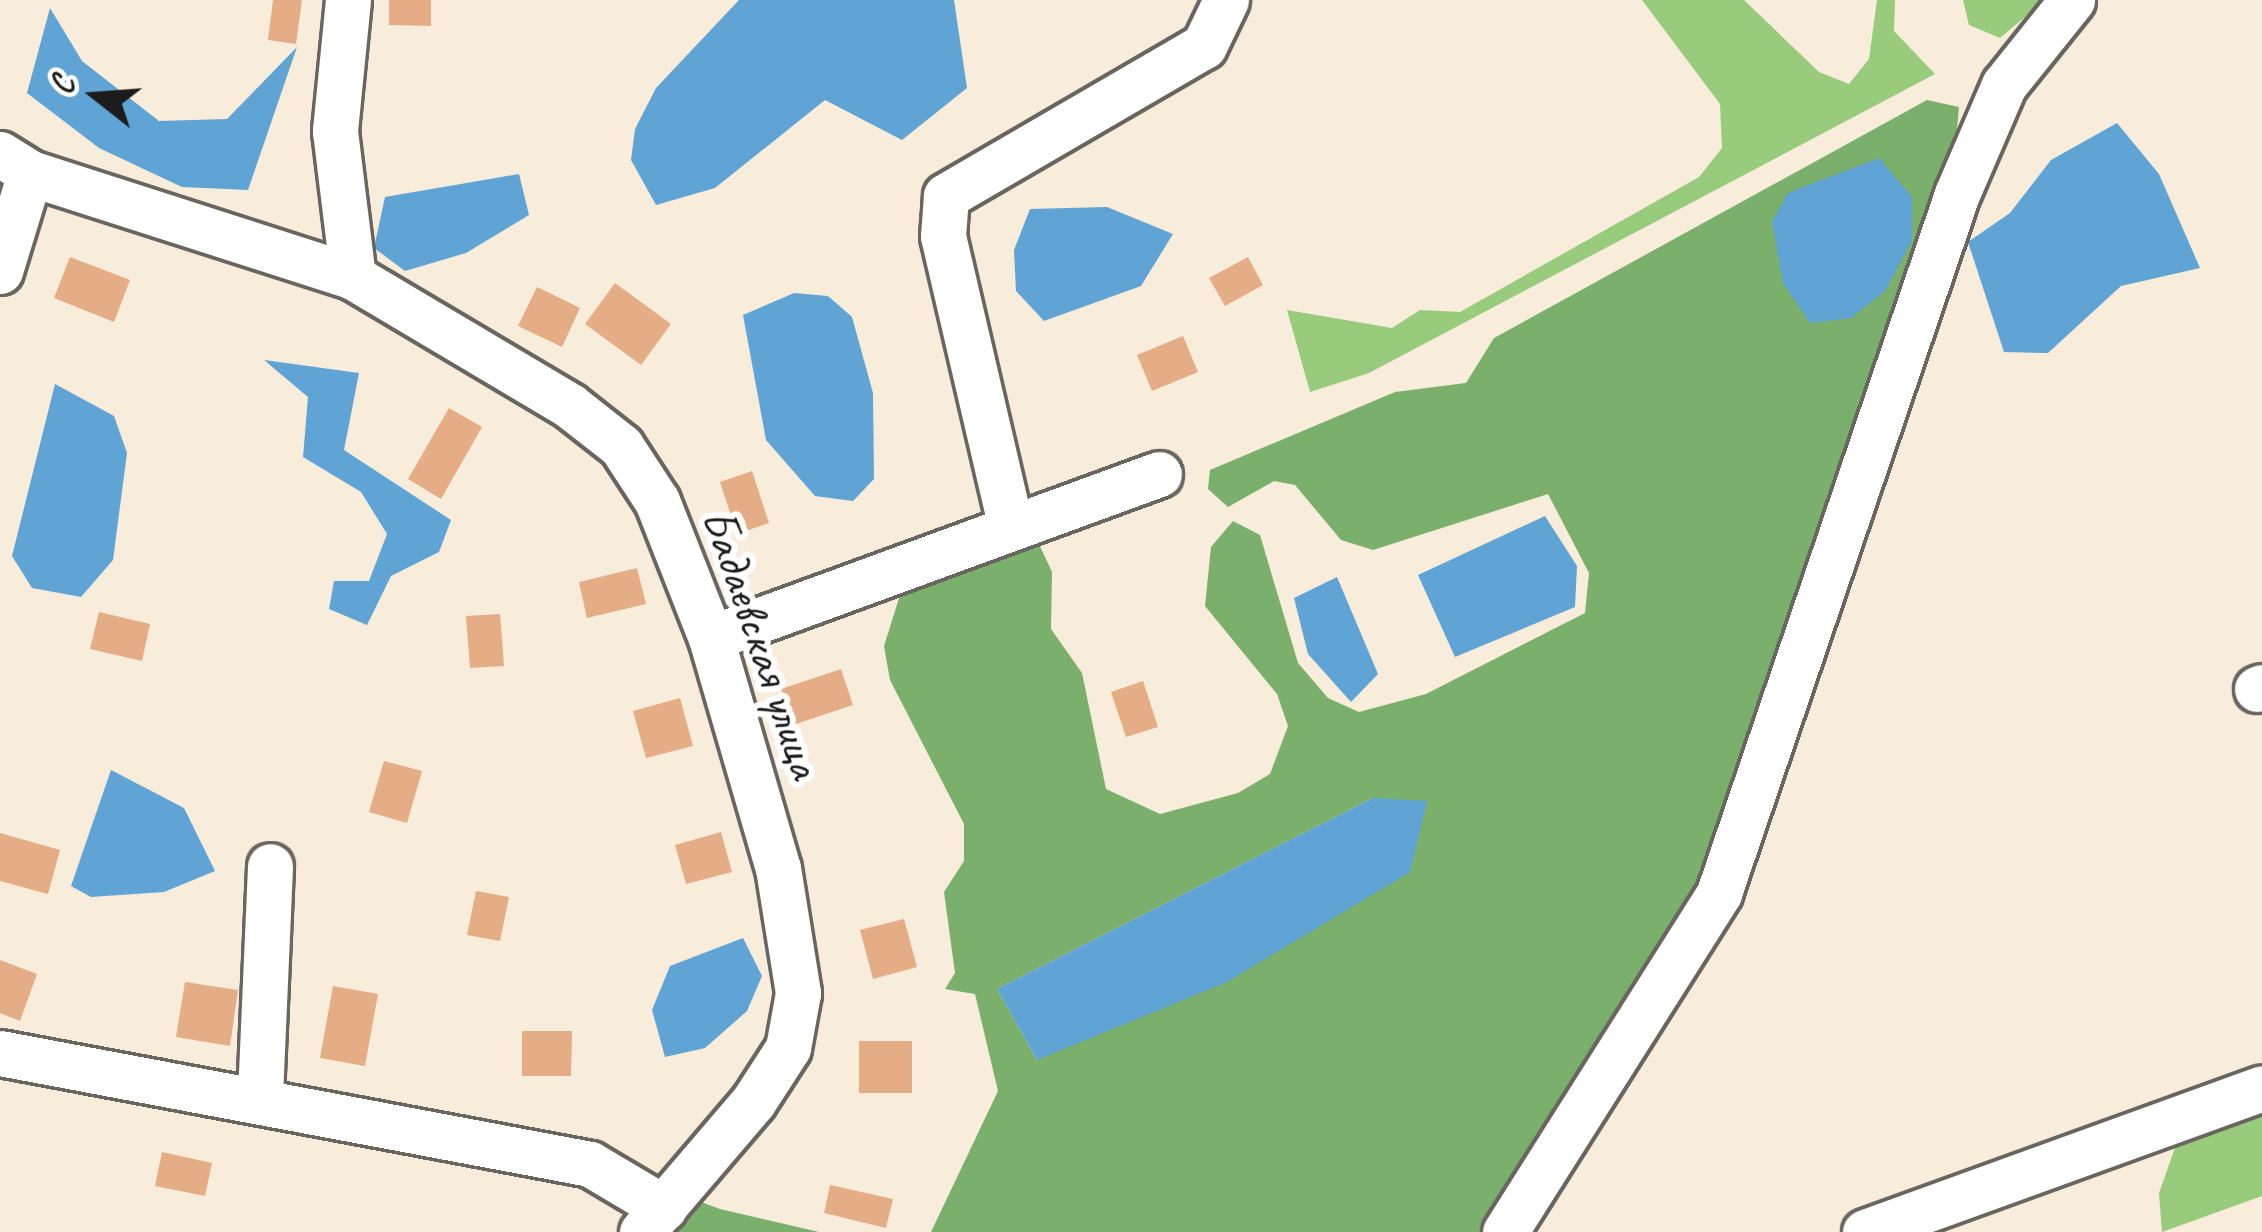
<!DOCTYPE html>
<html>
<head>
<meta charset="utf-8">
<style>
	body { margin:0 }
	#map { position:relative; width:2262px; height:1232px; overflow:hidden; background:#f8ecdb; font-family:Caveat,sans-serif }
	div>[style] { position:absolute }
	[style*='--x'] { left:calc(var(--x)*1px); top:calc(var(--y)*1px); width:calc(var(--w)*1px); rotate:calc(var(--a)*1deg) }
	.green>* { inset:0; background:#98cb7c }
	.forest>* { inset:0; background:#7aaf6c }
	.water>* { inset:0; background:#60a4d5 }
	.building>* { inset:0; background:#e5ad85 }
	.roads { filter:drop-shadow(3px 0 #69655f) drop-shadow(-3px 0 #69655f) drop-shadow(0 3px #69655f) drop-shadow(0 -3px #69655f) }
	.minor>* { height:45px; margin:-22.5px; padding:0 22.5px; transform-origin:22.5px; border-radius:22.5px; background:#fff }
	span { translate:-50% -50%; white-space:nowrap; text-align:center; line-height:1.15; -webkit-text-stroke:12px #fff; paint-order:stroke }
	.street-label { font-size:48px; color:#1c1c1c }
	.north { position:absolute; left:36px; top:36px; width:120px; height:120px; -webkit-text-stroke:9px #fff; paint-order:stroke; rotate:287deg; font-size:33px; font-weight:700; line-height:48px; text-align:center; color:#1c1c1c }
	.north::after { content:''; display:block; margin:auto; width:42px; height:54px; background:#1c1c1c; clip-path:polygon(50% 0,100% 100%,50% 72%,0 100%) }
</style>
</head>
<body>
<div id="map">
	<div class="green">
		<div style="clip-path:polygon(1642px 0,1744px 0,1819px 72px,1849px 84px,1869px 59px,1877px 0,1895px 0,1894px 31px,1935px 74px,1369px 373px,1310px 392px,1287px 310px,1392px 328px,1420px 310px,1460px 312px,1699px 177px,1722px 148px,1720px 104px)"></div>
		<div style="clip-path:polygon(1963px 0,2045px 0,2000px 38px,1969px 25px)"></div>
		<div style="clip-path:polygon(2262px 1106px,2262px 1196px,2162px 1232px,2159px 1193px,2176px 1145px)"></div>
	</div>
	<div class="forest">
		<div style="clip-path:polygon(evenodd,1927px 100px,1959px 107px,1957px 129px,1723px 854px,1486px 1232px,931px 1232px,998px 1091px,975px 994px,945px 989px,955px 973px,944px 892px,964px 861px,964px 824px,890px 680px,884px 646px,900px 595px,1038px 542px,1052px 572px,1051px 629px,1082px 673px,1106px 789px,1160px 814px,1238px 793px,1270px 774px,1288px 726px,1277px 694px,1205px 606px,1211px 547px,1233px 521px,1260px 535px,1298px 663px,1328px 698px,1359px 712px,1426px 694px,1585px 613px,1589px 573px,1548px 494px,1373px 550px,1341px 540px,1295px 485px,1274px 481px,1228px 507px,1208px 489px,1210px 470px,1395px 392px,1466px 383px,1494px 338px,1927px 100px,1373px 798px,1037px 1060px,997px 989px,1373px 798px)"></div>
		<div style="clip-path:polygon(687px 1197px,720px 1209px,819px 1232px,667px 1232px)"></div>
	</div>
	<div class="water">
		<div style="clip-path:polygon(739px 0,954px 0,967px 88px,902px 140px,825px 100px,715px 188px,656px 205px,631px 160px,635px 129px,656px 88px)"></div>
		<div style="clip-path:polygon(50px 8px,82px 61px,159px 121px,227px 119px,297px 47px,248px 190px,182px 187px,99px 148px,27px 93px)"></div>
		<div style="clip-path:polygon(2117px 123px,2159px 174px,2200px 268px,2121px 286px,2048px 353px,2004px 352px,1968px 242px,2010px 213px,2051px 160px)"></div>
		<div style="clip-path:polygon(1879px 158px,1912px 197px,1912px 240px,1885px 291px,1851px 318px,1810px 323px,1783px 283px,1772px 222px,1788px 193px)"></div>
		<div style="clip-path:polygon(519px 174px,529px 215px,466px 253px,405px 271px,374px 248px,385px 197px)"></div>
		<div style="clip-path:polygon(1107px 207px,1173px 234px,1141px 286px,1044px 321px,1016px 291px,1014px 250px,1030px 209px)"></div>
		<div style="clip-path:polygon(794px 293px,828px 296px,852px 317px,873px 393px,874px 479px,853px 501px,815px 496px,766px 440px,743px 315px)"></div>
		<div style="clip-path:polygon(264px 360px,359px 373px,344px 450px,451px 520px,439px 552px,391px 576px,367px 625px,329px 609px,334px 581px,369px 581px,387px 534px,361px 492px,303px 457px,308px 397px)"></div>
		<div style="clip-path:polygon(55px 384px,114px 416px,127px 453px,113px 560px,81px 597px,32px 588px,12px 556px)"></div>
		<div style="clip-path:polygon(1545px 516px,1577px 566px,1575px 607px,1455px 657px,1418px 575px)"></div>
		<div style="clip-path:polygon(1337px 577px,1378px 674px,1351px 702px,1308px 654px,1294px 598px)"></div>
		<div style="clip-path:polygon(111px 770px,184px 808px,215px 871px,164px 892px,91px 897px,71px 886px)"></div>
		<div style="clip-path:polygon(1373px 798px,1427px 801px,1410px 872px,1225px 983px,1037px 1060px,997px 989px)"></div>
		<div style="clip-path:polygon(743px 938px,762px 976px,747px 1011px,705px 1048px,665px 1057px,652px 1010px,670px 966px)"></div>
	</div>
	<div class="building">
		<div style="clip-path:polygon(273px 0,302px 0,296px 44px,268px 40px)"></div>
		<div style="clip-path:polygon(389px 0,431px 0,431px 26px,389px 25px)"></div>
		<div style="clip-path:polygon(70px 257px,130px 280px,114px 322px,54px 298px)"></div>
		<div style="clip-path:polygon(1248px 257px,1263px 285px,1225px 306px,1209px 278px)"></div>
		<div style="clip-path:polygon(615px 283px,671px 324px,641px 365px,585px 324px)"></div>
		<div style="clip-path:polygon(537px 287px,580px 308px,562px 347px,518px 326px)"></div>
		<div style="clip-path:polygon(1183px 336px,1198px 372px,1152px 391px,1137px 355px)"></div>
		<div style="clip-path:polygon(449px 408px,482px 427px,441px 499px,408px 479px)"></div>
		<div style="clip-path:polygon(752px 471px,769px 523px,737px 534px,720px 482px)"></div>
		<div style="clip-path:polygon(637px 568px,646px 604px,587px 618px,579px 582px)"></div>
		<div style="clip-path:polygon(99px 612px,150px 624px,142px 661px,90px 649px)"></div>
		<div style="clip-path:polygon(500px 614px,504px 666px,470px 668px,466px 616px)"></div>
		<div style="clip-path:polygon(841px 669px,853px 705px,793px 725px,781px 689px)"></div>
		<div style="clip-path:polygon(1143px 681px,1158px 727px,1126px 737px,1111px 692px)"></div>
		<div style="clip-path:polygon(680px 698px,693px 746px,646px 758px,633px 711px)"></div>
		<div style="clip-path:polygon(384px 761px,422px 771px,407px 823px,369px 812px)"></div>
		<div style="clip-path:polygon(721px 832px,732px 872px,686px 884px,675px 845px)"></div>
		<div style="clip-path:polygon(0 833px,60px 850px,48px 894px,0 881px)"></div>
		<div style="clip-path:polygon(476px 891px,509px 897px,500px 941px,467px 935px)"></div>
		<div style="clip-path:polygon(904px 919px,917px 967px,873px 979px,860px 930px)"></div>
		<div style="clip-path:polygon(0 960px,37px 974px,20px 1021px,0 1013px)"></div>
		<div style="clip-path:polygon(185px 982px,238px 990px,230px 1046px,176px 1037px)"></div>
		<div style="clip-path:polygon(333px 986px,378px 994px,365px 1066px,320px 1058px)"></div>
		<div style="clip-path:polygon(522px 1031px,572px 1031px,571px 1076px,522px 1076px)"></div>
		<div style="clip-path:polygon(859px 1041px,912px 1041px,912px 1093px,859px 1093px)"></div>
		<div style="clip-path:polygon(162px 1152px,212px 1163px,205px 1196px,155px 1186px)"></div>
		<div style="clip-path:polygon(830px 1185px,893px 1199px,886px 1228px,824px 1213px)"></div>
	</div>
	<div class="roads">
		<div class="minor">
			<div style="--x:348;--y:0;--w:132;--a:95.7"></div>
			<div style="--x:335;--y:131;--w:147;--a:83"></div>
			<div style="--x:0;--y:154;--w:36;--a:32"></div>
			<div style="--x:30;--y:173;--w:339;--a:17.8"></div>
			<div style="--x:353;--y:277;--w:252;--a:30.7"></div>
			<div style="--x:570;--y:406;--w:65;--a:38.1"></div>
			<div style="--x:621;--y:446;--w:66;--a:56.8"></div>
			<div style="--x:657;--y:501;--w:147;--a:68.5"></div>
			<div style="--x:711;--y:638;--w:240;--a:73.8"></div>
			<div style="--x:778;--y:868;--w:127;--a:80.9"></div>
			<div style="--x:798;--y:993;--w:56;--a:100.3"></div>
			<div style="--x:788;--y:1048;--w:64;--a:122.9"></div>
			<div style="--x:753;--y:1102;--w:171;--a:130.5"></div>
			<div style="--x:0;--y:271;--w:102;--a:-73"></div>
			<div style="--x:1011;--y:528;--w:300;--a:-103.1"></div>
			<div style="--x:943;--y:236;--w:40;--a:-85.7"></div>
			<div style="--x:946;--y:196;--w:298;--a:-30.2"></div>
			<div style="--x:1204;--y:46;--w:51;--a:-64.4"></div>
			<div style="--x:711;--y:638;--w:477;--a:-20.1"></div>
			<div style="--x:2257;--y:689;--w:5;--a:-22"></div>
			<div style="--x:0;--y:1053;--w:600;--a:10.65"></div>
			<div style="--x:590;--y:1164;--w:86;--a:30.7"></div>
			<div style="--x:260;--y:1096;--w:230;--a:-87.5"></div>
			<div style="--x:1505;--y:1232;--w:401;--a:-57.7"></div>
			<div style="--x:1719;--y:893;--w:738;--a:-71.2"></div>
			<div style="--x:1957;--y:194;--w:119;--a:-66.7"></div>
			<div style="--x:2004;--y:85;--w:109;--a:-51.3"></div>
			<div style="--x:1865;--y:1232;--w:422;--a:-19.9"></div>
		</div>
	</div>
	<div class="street-label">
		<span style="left:762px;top:643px;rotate:71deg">Бадаевская улица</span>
	</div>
	<div class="north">С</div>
</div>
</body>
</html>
